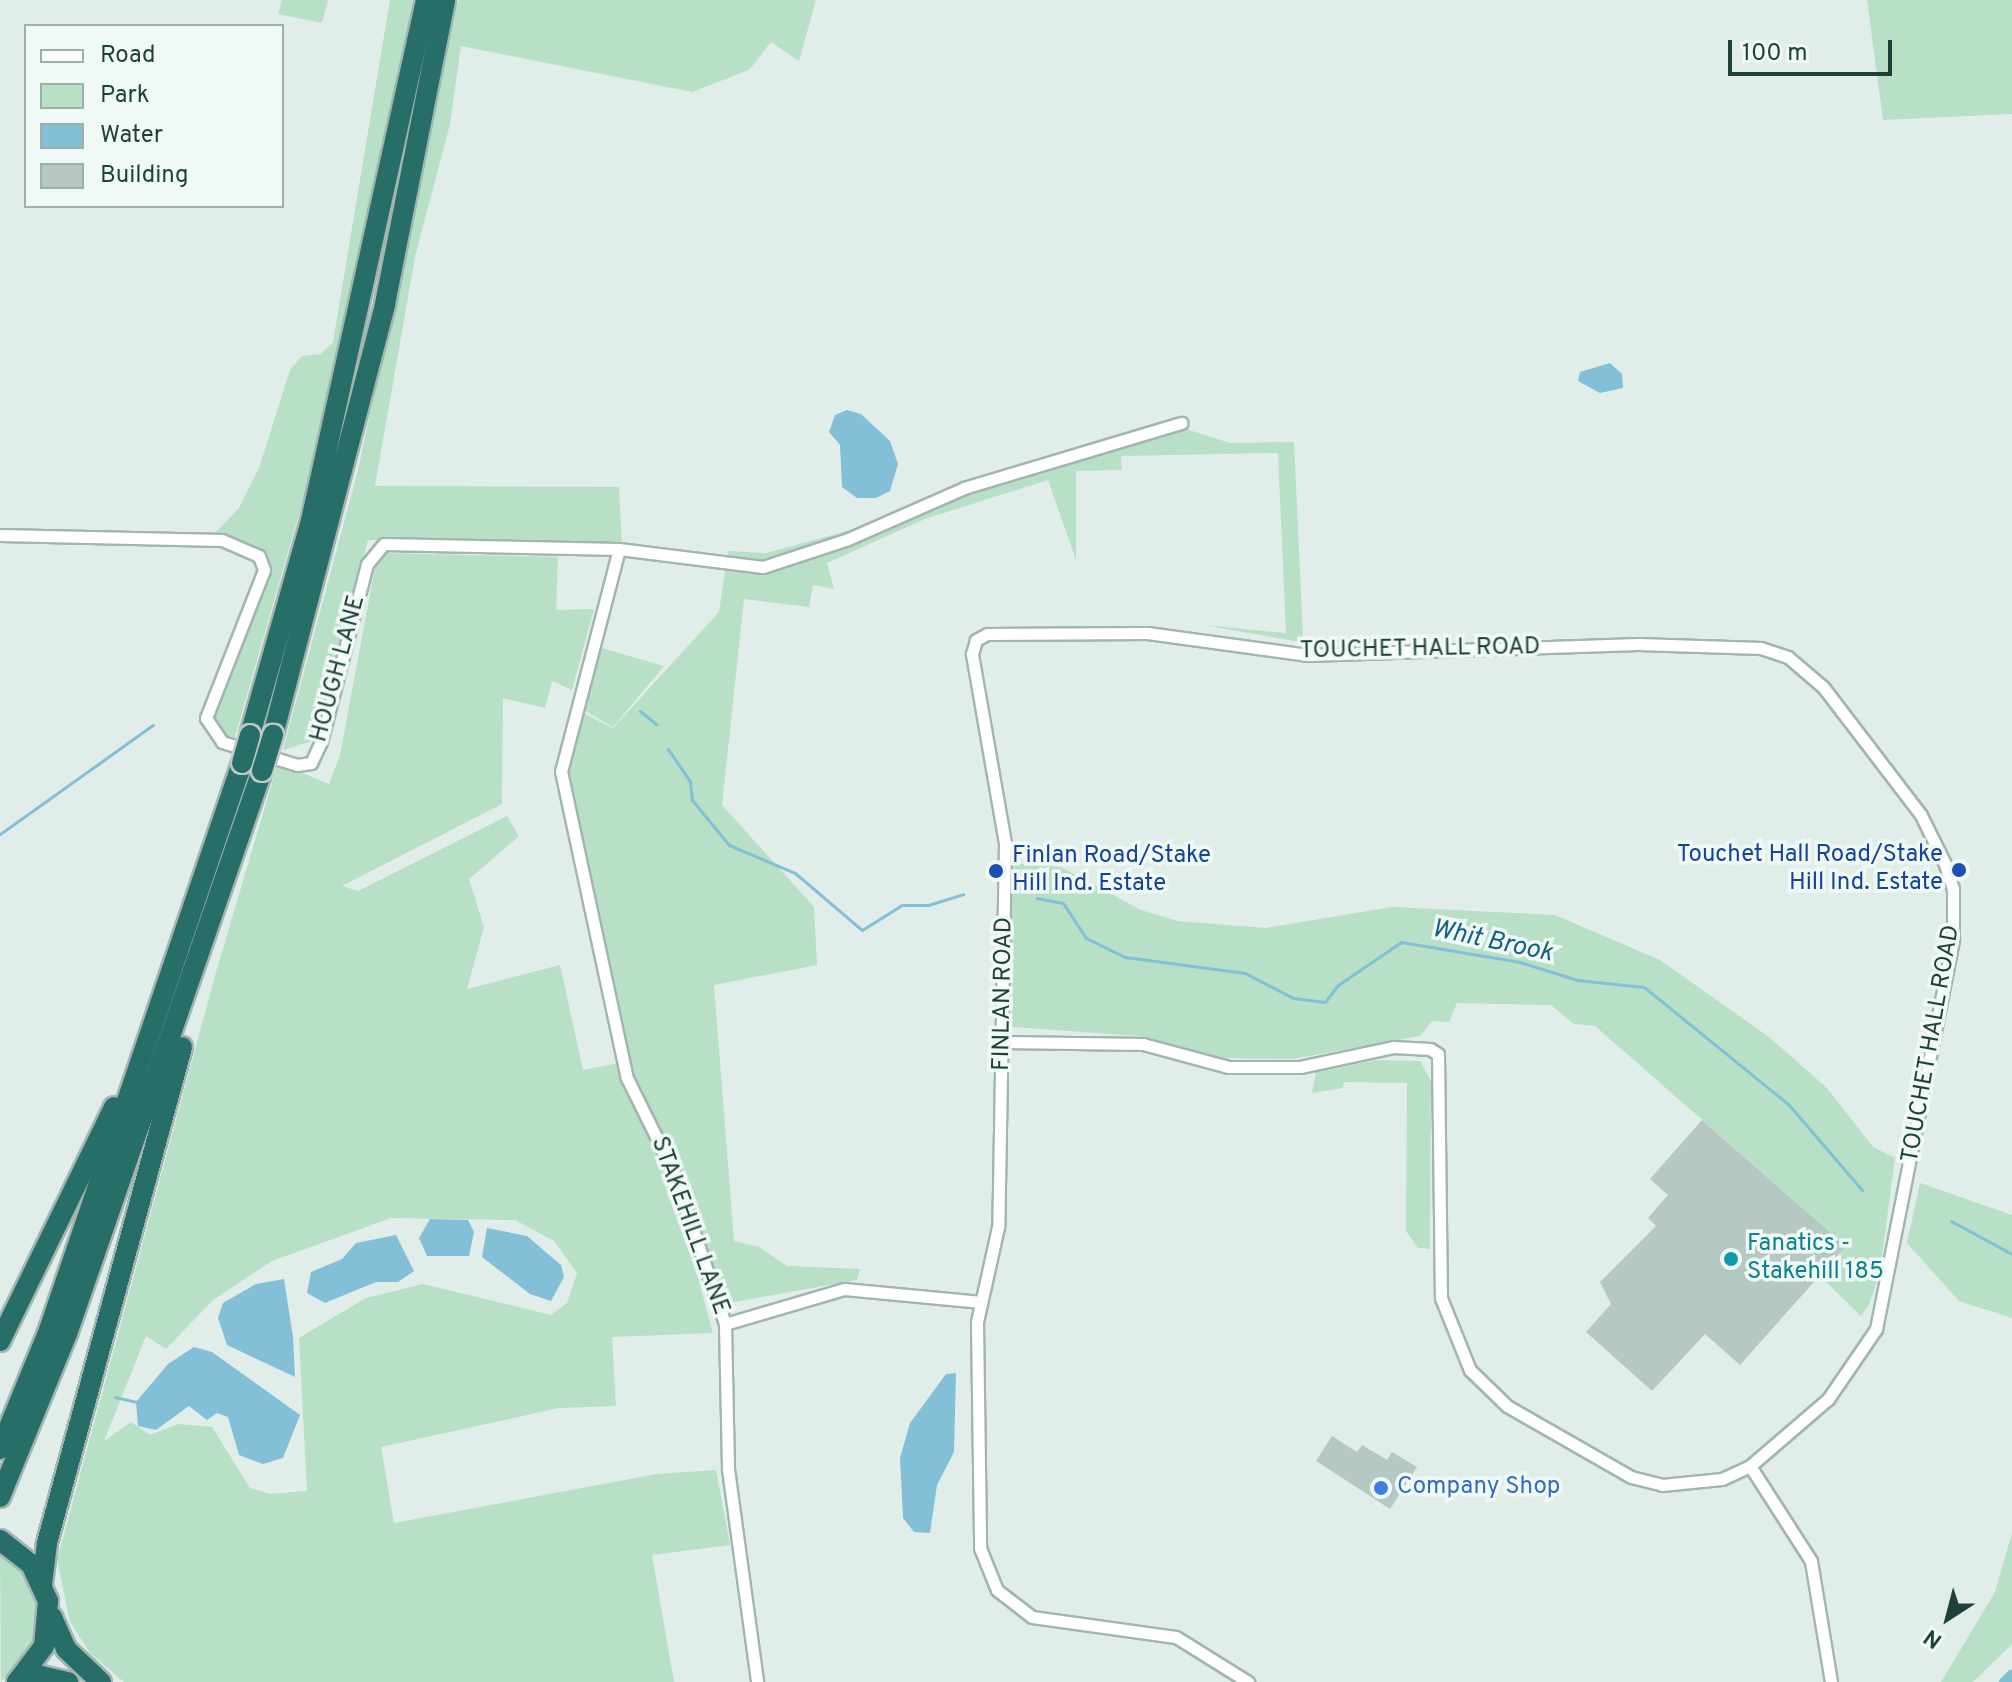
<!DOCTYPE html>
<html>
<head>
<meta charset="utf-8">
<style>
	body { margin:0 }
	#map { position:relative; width:2012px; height:1682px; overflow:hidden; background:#e1ede9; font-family:Overpass,sans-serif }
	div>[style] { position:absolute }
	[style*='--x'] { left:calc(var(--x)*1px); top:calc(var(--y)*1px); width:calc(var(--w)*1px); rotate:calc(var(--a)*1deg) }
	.green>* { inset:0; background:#b7e0c7 }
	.water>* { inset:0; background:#83c0d7 }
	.stream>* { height:3px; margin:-1.5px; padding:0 1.5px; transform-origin:1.5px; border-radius:1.5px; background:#83c0d7 }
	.canal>* { height:11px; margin:-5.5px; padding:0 5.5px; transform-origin:5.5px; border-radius:5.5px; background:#83c0d7 }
	.building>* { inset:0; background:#b6c8c2 }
	.roads { filter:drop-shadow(2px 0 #a3b5b1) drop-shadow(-2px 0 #a3b5b1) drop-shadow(0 2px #a3b5b1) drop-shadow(0 -2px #a3b5b1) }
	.minor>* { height:11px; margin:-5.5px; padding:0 5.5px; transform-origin:5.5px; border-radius:5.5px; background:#fff }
	.motorway>* { height:20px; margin:-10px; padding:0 10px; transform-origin:10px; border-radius:10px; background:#286e68 }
	.bridges { filter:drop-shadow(2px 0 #c0c9c8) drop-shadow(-2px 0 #c0c9c8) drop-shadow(0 2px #c0c9c8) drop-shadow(0 -2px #c0c9c8) }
	.motorway-bridge>* { height:20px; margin:-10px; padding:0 10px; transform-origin:10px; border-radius:10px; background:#286e68 }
	.dots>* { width:22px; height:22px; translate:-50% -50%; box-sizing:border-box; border:4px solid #f1f9f6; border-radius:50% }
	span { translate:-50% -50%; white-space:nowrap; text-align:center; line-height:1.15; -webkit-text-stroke:7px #f1f9f6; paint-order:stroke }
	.street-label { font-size:24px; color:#1f3f3a }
	.transit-label { font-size:24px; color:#164399 }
	.right { translate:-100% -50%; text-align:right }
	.left { translate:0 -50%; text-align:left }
	.culture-label { font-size:24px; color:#0d838f }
	.shop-label { font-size:24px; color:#366cbe }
	.water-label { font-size:26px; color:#146180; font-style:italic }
	.legend { position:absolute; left:24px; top:24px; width:260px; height:184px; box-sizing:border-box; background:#f1f9f6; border:2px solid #9dafab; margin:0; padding:10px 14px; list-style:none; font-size:24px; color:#1f3f3a }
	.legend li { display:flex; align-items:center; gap:16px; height:40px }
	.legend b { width:40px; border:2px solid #9dafab }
	.north { position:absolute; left:1908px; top:1578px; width:80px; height:80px; -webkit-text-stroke:6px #f1f9f6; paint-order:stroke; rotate:216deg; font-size:22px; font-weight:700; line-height:32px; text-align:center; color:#1f3f3a }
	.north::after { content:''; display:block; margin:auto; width:28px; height:36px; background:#1f3f3a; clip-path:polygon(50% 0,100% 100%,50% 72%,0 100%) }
	.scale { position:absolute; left:1728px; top:40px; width:164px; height:36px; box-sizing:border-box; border:4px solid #1f3f3a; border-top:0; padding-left:10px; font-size:24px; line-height:28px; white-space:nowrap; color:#1f3f3a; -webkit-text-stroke:6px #f1f9f6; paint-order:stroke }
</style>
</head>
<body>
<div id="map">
	<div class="green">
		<div style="clip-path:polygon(282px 0,328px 0,322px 23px,278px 14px)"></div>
		<div style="clip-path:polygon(390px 0,413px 0,374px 204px,318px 448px,234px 740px,217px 731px,212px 715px,270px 562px,247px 543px,215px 533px,239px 508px,259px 468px,290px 370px,302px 356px,321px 354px,333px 342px)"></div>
		<div style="clip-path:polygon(458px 0,816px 0,799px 61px,771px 42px,749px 70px,692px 92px,461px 46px,450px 124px,415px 257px,375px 486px,619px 487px,622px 545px,368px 540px,316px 740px,283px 750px,358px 470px)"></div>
		<div style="clip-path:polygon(1867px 0,2012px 0,2012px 114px,1883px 120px)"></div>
		<div style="clip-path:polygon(1161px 421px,1230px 443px,1294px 442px,1303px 637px,1396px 637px,1397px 643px,1306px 643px,1203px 625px,1286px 633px,1278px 453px,1121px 456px,1122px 470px,1076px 471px,1076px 560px,1048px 480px,925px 519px,827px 563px,834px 589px,813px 585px,809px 607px,744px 599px,722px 805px,814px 907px,817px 965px,714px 985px,734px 1241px,759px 1247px,787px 1266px,860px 1269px,857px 1280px,723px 1304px,676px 1161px,631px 1075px,566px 768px,581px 712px,613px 728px,719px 612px,728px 551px,766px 553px,862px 527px,971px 479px)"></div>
		<div style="clip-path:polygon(evenodd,387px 553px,558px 557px,556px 610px,594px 609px,572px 690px,552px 681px,545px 708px,503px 698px,502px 804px,342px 886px,358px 891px,507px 816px,519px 836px,469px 879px,484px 927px,467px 989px,560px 965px,583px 1070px,619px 1063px,675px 1192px,713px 1333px,612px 1337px,616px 1406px,559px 1408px,381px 1447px,394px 1523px,657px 1474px,716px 1470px,730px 1545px,652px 1555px,674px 1682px,124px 1682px,90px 1653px,70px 1622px,57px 1560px,216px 972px,278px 763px,329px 784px,340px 755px,376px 562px,387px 553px,391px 1218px,515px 1220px,554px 1241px,577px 1273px,567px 1303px,551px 1315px,423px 1284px,366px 1298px,299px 1338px,307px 1491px,270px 1494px,250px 1488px,212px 1427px,178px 1424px,150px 1435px,131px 1422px,104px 1441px,146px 1336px,166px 1349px,213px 1300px,272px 1261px,391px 1218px)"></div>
		<div style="clip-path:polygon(598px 647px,664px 666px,613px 727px,582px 709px)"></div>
		<div style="clip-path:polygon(1011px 863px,1061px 867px,1141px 910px,1178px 921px,1265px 928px,1392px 907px,1555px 915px,1660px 960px,1769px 1037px,1827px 1088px,1873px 1147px,1895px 1158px,1880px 1271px,1869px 1305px,1861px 1316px,1824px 1280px,1845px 1245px,1595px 1026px,1574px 1024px,1551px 1005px,1457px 1003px,1449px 1022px,1432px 1021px,1420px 1036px,1292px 1059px,1210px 1058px,1139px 1036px,1012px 1027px)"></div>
		<div style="clip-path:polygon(1378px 1060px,1420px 1061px,1431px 1081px,1430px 1249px,1418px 1248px,1406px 1231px,1407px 1083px,1344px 1082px,1343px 1088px,1312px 1093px,1316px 1072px)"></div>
		<div style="clip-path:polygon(1920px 1183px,2012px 1215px,2012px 1318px,1959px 1301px,1907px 1243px)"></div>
		<div style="clip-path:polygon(2012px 1533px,2012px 1644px,1973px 1682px,1941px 1682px,1995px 1592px)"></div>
		<div style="clip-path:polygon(0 1549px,22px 1565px,40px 1603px,37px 1642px,1px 1682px)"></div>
	</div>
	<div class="water">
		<div style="clip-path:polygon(1610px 363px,1622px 374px,1623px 388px,1600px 393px,1578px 381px,1580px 372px)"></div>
		<div style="clip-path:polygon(847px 410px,861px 414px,890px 441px,898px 464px,890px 491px,876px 498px,857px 498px,842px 487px,840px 445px,829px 432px,835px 415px)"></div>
		<div style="clip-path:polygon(430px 1219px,468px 1220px,474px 1232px,469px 1256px,427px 1256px,419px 1238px)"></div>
		<div style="clip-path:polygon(487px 1228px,527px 1236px,561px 1265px,564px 1277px,551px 1301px,530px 1294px,482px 1257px)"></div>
		<div style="clip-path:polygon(396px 1235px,414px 1271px,398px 1282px,376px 1282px,325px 1303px,307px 1293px,311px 1272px,342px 1259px,356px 1243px)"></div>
		<div style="clip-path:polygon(284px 1279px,293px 1337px,295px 1377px,227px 1345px,218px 1318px,223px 1303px,256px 1284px)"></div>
		<div style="clip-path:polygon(194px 1347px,212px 1352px,300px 1415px,283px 1458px,263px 1464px,239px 1455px,228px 1417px,217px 1413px,207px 1420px,189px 1406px,156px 1430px,138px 1426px,136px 1402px,168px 1364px)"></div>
		<div style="clip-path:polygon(956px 1373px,954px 1452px,937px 1485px,930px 1533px,914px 1532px,903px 1518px,900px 1458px,910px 1423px,946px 1374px)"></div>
	</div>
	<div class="stream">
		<div style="--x:640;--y:711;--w:21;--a:39"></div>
		<div style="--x:668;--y:749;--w:40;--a:56"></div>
		<div style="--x:690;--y:782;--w:18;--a:84"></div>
		<div style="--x:692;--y:800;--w:58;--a:50.6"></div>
		<div style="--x:729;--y:845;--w:72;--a:23"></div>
		<div style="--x:795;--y:873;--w:88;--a:40.4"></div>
		<div style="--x:862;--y:930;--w:47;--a:-32"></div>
		<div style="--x:902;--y:905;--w:26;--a:0"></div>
		<div style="--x:928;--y:905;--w:37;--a:-17"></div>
		<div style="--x:0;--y:834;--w:188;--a:-35.5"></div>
		<div style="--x:1037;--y:898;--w:26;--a:11"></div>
		<div style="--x:1063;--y:903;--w:42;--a:56.7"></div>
		<div style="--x:1086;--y:938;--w:43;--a:26"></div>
		<div style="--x:1125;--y:957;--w:121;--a:7.6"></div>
		<div style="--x:1245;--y:973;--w:54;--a:27.5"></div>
		<div style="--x:1293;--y:998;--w:32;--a:7"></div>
		<div style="--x:1325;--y:1002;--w:21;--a:-53"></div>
		<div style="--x:1338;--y:985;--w:76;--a:-34.3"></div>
		<div style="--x:1401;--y:942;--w:121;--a:9.5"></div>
		<div style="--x:1520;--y:962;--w:60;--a:17.5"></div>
		<div style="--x:1577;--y:980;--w:67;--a:6"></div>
		<div style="--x:1644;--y:987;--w:187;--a:39.1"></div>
		<div style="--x:1789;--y:1105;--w:112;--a:49.3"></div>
		<div style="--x:1951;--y:1221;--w:69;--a:28.4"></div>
		<div style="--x:115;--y:1397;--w:22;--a:13"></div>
	</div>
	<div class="canal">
		<div style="--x:2004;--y:1682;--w:11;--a:-45"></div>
	</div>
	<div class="building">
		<div style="clip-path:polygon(1702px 1120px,1846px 1246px,1740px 1365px,1705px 1334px,1652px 1391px,1586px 1332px,1611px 1304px,1600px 1282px,1656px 1226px,1648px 1218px,1668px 1195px,1650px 1179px)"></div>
		<div style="clip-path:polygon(1332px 1436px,1357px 1452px,1362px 1445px,1387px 1460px,1392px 1452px,1417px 1467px,1390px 1509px,1316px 1461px)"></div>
	</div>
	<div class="roads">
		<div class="minor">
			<div style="--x:0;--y:535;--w:222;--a:1.3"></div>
			<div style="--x:222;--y:540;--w:40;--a:23.4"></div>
			<div style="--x:259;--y:556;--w:15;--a:70"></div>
			<div style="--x:264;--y:570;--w:159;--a:111.4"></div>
			<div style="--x:206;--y:718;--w:29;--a:56"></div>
			<div style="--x:222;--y:742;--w:78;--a:17"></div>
			<div style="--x:297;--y:765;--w:14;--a:-8"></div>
			<div style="--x:311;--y:763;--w:23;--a:-65"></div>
			<div style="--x:321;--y:742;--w:184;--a:-75.5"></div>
			<div style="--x:367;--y:564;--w:26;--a:-50"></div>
			<div style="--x:384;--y:544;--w:235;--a:1.2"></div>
			<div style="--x:619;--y:549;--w:145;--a:7.1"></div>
			<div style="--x:763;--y:567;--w:89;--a:-18.2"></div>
			<div style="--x:848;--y:539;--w:127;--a:-23.7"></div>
			<div style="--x:964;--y:488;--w:227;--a:-16.7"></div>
			<div style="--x:619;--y:549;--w:229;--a:104.6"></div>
			<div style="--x:561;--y:771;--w:314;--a:77.9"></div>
			<div style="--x:627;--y:1078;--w:104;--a:63.7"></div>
			<div style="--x:673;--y:1171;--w:162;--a:71.2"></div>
			<div style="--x:725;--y:1324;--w:145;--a:88.8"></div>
			<div style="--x:728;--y:1469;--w:215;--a:82.2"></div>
			<div style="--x:1004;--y:1042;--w:139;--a:0.8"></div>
			<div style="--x:1143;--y:1044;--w:88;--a:15.1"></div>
			<div style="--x:1228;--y:1067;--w:72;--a:0"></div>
			<div style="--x:1300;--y:1067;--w:95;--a:-12.1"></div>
			<div style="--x:1393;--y:1047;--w:37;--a:3"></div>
			<div style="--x:1430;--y:1049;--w:9;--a:32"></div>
			<div style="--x:1438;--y:1054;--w:244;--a:89.3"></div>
			<div style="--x:1441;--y:1298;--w:78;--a:68.1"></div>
			<div style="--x:1470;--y:1370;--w:52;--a:44.2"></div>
			<div style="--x:1507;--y:1406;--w:143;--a:29.8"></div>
			<div style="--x:1631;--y:1477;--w:32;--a:14"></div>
			<div style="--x:1662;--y:1485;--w:60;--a:-5.7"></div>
			<div style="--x:1722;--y:1479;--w:31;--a:-25"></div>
			<div style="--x:1750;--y:1466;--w:103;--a:-40.7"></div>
			<div style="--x:1828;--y:1399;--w:85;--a:-55.6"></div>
			<div style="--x:1876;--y:1329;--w:398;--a:-78.8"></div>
			<div style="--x:1953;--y:939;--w:50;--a:-90"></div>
			<div style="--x:1953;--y:889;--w:28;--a:-108"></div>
			<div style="--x:1944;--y:862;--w:52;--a:-116.1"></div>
			<div style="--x:1921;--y:815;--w:161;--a:-127.4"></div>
			<div style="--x:1823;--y:687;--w:46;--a:-139.4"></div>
			<div style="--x:1788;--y:657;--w:28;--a:-162"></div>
			<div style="--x:1761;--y:648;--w:123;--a:-178.1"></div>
			<div style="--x:1638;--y:644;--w:330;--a:178.1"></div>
			<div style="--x:1308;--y:655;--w:162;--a:-172.2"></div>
			<div style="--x:1148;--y:633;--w:161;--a:179.6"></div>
			<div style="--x:987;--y:634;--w:13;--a:151"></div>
			<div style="--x:976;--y:640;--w:15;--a:106"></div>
			<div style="--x:972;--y:654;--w:193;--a:80.1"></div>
			<div style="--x:1005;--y:844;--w:383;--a:91"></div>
			<div style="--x:998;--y:1227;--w:97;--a:102.5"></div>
			<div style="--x:977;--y:1322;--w:226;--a:89.2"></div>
			<div style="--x:980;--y:1548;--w:45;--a:68"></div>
			<div style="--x:997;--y:1590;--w:44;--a:37.6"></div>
			<div style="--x:1032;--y:1617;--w:145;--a:7.9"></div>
			<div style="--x:1176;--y:1637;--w:85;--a:32"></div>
			<div style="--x:725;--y:1324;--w:124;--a:-16.4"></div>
			<div style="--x:844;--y:1289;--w:138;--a:5.4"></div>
			<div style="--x:1750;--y:1466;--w:113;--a:57.3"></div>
			<div style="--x:1811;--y:1561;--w:123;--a:80.6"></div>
		</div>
		<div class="motorway">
			<div style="--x:250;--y:735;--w:218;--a:-74.1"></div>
			<div style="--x:310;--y:525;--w:538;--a:-77.54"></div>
			<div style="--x:273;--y:735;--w:445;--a:-75.4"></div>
			<div style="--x:385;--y:304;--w:310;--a:-78.8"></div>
			<div style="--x:0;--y:1341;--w:260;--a:-64"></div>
			<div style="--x:0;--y:1449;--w:129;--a:-67.6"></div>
			<div style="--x:49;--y:1330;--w:599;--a:-71.2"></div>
			<div style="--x:0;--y:1497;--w:176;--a:-67.7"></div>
			<div style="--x:67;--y:1334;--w:596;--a:-70.9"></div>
			<div style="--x:0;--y:1540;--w:39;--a:38"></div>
			<div style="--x:31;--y:1564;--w:41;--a:65.3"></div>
			<div style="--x:48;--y:1601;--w:45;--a:95.1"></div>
			<div style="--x:44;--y:1646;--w:45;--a:126.9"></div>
			<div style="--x:42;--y:1584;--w:41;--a:-83"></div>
			<div style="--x:47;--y:1543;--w:514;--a:-74.77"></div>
			<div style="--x:52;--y:1617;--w:35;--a:66"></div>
			<div style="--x:66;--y:1649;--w:48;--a:43.3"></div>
			<div style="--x:17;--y:1682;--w:25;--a:-14"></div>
			<div style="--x:41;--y:1676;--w:28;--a:13"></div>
		</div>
	</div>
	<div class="bridges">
		<div class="motorway-bridge">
			<div style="--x:242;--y:763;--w:29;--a:-74"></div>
			<div style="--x:262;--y:771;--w:38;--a:-73"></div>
		</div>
	</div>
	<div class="dots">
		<div style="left:1959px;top:870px;background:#1a4fb4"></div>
		<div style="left:996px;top:871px;background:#1a4fb4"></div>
		<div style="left:1731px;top:1259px;background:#0f9aa8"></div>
		<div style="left:1381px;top:1488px;background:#3f7fe0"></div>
	</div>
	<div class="street-label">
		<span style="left:1420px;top:650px;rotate:-1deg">TOUCHET HALL ROAD</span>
		<span style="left:339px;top:669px;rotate:-75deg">HOUGH LANE</span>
		<span style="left:1004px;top:994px;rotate:-89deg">FINLAN ROAD</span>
		<span style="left:1932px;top:1044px;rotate:-80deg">TOUCHET HALL ROAD</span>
		<span style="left:689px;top:1226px;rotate:70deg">STAKEHILL LANE</span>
	</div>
	<div class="transit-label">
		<span class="right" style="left:1943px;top:870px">Touchet Hall Road/Stake<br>Hill Ind. Estate</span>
		<span class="left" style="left:1012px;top:871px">Finlan Road/Stake<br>Hill Ind. Estate</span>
	</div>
	<div class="culture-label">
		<span class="left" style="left:1747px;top:1259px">Fanatics -<br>Stakehill 185</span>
	</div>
	<div class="shop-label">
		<span class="left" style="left:1397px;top:1488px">Company Shop</span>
	</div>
	<div class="water-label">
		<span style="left:1492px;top:942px;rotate:12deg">Whit Brook</span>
	</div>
	<ul class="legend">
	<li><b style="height:10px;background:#fff"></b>Road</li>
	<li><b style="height:22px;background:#b7e0c7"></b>Park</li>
	<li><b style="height:22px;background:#83c0d7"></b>Water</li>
	<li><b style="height:22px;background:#b6c8c2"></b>Building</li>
	</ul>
	<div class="north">N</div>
	<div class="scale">100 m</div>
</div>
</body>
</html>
